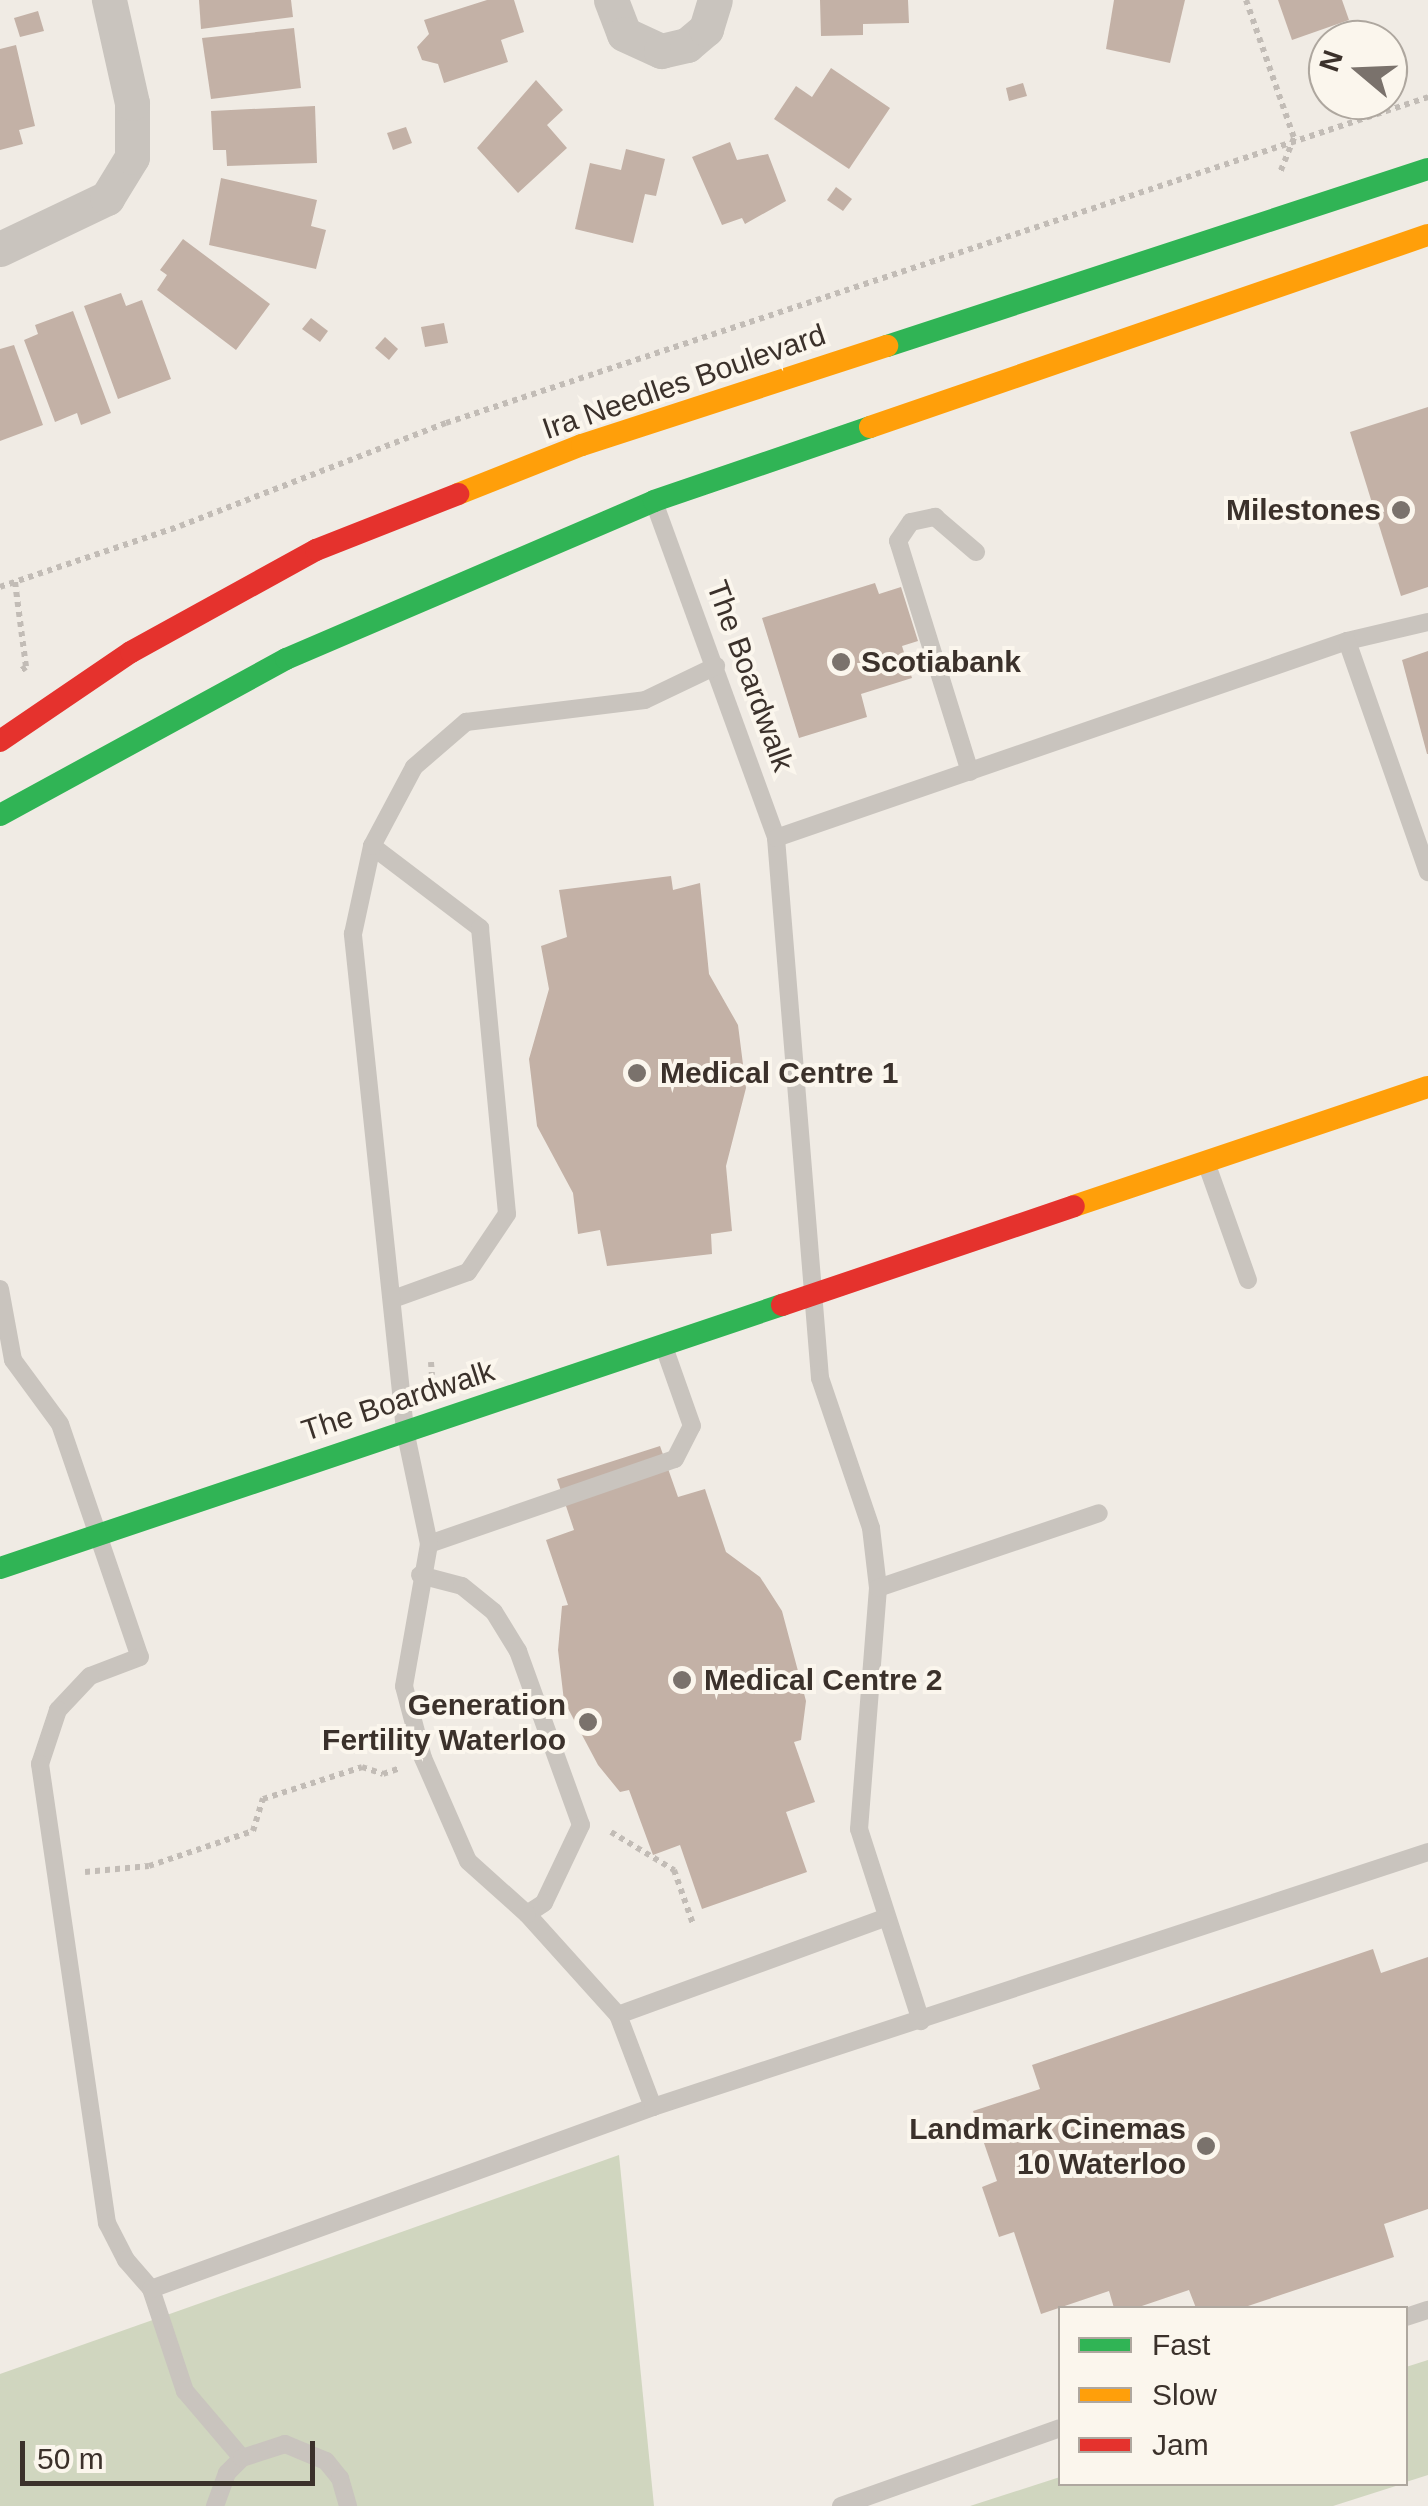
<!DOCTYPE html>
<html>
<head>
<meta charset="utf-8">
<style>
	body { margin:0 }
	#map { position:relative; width:1428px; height:2506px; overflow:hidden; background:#f0ebe4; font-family:Helvetica,sans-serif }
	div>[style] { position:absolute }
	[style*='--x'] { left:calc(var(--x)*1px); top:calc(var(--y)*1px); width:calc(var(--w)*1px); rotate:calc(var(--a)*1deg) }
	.green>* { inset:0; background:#d0d6bf }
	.building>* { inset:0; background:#c3b1a6 }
	.path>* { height:6px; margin-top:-3px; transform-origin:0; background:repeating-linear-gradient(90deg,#c2bcb6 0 5px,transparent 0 10px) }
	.lane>* { height:18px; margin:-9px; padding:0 9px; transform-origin:9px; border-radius:9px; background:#c9c4be }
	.street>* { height:35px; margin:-17.5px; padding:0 17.5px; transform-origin:17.5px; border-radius:17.5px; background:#c9c4be }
	.fast>* { height:22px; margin:-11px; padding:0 11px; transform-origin:11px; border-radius:11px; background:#30b455 }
	.slow>* { height:22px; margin:-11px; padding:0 11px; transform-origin:11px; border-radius:11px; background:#ff9f0a }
	.jam>* { height:22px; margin:-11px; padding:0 11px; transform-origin:11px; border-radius:11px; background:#e5322d }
	.dots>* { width:28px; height:28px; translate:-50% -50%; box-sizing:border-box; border:5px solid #fbf6ed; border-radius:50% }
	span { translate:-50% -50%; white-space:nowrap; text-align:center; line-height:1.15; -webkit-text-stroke:8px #fbf6ed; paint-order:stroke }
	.street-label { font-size:30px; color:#3b312b }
	.poi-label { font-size:30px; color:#3b312b; font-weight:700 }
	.right { translate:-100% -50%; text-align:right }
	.left { translate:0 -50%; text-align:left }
	.legend { position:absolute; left:1058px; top:2306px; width:350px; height:180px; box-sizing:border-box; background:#fbf6ed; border:2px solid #aea79f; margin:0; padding:12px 18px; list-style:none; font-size:30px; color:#3b312b }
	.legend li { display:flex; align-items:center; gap:20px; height:50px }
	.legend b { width:50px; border:2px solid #aea79f }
	.north { position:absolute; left:1308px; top:20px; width:100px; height:100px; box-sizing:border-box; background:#fbf6ed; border:2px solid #aea79f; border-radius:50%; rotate:289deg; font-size:28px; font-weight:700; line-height:40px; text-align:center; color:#3b312b }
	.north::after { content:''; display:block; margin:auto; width:35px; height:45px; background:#7a726c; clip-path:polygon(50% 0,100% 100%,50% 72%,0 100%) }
	.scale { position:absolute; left:20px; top:2441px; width:295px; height:45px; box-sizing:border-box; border:5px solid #3b312b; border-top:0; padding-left:12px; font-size:30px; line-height:35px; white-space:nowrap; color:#3b312b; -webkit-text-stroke:8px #fbf6ed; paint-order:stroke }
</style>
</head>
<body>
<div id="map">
	<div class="green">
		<div style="clip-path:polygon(619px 2155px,654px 2506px,0 2506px,0 2374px)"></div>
		<div style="clip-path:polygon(1428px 2360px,1428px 2475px,1406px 2482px,1406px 2367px)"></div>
		<div style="clip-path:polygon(1060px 2477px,1060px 2484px,1402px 2484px,1333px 2506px,970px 2506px)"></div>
	</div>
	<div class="building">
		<div style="clip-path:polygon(199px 0,291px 0,293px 17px,201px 29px)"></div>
		<div style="clip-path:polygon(487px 0,514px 0,524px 32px,501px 40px,508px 62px,444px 83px,438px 64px,422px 60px,417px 47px,429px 34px,424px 20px)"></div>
		<div style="clip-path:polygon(820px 0,908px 0,909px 23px,863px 24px,863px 35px,821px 36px)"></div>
		<div style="clip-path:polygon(1114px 0,1185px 0,1170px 63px,1106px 49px)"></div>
		<div style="clip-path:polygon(1278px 0,1342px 0,1349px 20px,1292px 40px)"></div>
		<div style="clip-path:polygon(38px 11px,44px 31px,20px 37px,14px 18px)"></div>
		<div style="clip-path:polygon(294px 28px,301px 88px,211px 99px,202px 38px)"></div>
		<div style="clip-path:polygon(16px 45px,35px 126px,19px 130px,23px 144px,0 150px,0 49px)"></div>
		<div style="clip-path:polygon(831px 68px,890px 108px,849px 169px,774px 119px,796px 86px,812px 97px)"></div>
		<div style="clip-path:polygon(536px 80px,563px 110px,547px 125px,567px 148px,518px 193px,477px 148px)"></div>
		<div style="clip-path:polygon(1023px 83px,1027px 96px,1009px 101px,1006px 88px)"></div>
		<div style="clip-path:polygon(315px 106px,317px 163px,227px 166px,226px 150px,213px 150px,211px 111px)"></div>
		<div style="clip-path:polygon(406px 127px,412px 143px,393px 150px,387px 133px)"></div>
		<div style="clip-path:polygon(730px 142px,737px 160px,768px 154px,786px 201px,745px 224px,742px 218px,722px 225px,692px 157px)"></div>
		<div style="clip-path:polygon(626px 149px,665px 159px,656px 196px,645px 194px,633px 243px,575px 229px,590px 163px,621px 170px)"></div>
		<div style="clip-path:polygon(221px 178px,317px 200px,311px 226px,326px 230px,316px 269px,209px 245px)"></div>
		<div style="clip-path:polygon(836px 187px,852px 199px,843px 211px,827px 200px)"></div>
		<div style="clip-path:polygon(183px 239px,270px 304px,236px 350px,157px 290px,167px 275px,160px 270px)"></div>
		<div style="clip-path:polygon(121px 293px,126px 306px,142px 300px,171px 379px,118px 399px,84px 306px)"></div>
		<div style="clip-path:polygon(73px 311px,111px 413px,81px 425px,77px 413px,55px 422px,24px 340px,38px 334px,35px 325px)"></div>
		<div style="clip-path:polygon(311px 318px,328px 331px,320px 342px,302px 329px)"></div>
		<div style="clip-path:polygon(444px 323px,448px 343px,425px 347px,421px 327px)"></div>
		<div style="clip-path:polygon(385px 337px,398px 349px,389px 360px,375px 348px)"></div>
		<div style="clip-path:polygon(14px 345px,43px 425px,0 441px,0 349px)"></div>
		<div style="clip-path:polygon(1428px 407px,1428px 587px,1401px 596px,1350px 432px)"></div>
		<div style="clip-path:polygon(875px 583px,879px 594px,901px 587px,918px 641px,902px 646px,912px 678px,861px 694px,867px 717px,799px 738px,762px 618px)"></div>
		<div style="clip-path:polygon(1428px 651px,1428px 754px,1427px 754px,1402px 660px)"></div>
		<div style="clip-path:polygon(671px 876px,673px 890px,700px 883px,709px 974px,738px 1025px,746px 1088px,726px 1166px,732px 1231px,711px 1234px,712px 1254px,607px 1266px,600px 1230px,578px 1234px,573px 1193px,537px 1126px,529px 1059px,549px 989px,541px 946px,567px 937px,559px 890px)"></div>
		<div style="clip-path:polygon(660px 1446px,678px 1497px,705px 1489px,726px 1552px,760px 1577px,782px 1611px,806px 1701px,801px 1740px,794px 1742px,815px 1802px,786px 1812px,807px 1872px,702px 1909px,680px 1845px,653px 1855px,629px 1790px,620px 1792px,598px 1765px,564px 1701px,558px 1650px,562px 1606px,568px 1605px,546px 1540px,574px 1530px,557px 1479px)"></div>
		<div style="clip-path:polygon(1373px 1949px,1381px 1973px,1428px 1957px,1428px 2209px,1384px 2224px,1394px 2257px,1242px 2308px,1196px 2308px,1189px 2290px,1136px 2308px,1114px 2308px,1109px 2291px,1041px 2314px,1014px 2232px,999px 2237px,982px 2187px,997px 2181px,973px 2111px,1040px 2089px,1032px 2065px)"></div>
	</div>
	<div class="path">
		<div style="--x:1246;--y:0;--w:146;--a:70.8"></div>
		<div style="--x:1294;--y:138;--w:38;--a:112"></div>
		<div style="--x:15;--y:582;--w:86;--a:82.6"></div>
		<div style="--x:26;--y:667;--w:7;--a:146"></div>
		<div style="--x:0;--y:587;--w:190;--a:-18.7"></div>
		<div style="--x:180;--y:526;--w:285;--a:-21.2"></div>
		<div style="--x:446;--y:423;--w:1035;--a:-18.36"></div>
		<div style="--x:431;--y:1362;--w:13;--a:86"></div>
		<div style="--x:611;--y:1832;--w:74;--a:31.1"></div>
		<div style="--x:674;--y:1870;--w:57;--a:70.6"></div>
		<div style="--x:85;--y:1872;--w:64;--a:-5.4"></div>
		<div style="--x:149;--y:1866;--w:110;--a:-18.6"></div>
		<div style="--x:253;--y:1831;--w:34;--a:-73"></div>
		<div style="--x:263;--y:1799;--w:104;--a:-17.9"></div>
		<div style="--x:362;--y:1767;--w:22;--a:18"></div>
		<div style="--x:383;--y:1774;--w:18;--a:-19"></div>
	</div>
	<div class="lane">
		<div style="--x:654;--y:502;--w:357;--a:70"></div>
		<div style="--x:776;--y:838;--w:542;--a:85.34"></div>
		<div style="--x:820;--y:1378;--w:158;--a:71.2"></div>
		<div style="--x:871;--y:1528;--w:60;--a:83.3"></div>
		<div style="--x:878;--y:1588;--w:242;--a:94.5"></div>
		<div style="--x:859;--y:1829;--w:202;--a:72.1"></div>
		<div style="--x:1347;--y:641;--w:83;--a:-13.2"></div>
		<div style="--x:970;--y:772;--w:242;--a:-107.3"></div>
		<div style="--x:898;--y:541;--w:23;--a:-56"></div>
		<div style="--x:911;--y:522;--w:25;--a:-12"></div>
		<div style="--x:935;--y:517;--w:54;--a:40.5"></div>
		<div style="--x:776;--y:838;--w:604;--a:-19.03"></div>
		<div style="--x:1347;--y:641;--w:245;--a:70.7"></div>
		<div style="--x:372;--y:846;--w:136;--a:37.2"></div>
		<div style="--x:480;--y:928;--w:287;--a:84.6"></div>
		<div style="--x:507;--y:1214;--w:70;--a:123.9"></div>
		<div style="--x:468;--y:1272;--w:80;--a:160.2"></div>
		<div style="--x:1207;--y:1165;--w:122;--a:70.4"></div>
		<div style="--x:0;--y:1289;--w:72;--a:79.6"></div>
		<div style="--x:13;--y:1360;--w:79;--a:53.7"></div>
		<div style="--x:60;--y:1424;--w:246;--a:71.1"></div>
		<div style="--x:140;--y:1657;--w:53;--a:159.2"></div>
		<div style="--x:90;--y:1676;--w:47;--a:133.3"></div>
		<div style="--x:58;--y:1710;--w:57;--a:108.4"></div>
		<div style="--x:40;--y:1764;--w:464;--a:81.7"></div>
		<div style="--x:107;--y:2223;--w:42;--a:62.8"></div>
		<div style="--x:126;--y:2260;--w:38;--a:49"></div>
		<div style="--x:151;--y:2289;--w:108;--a:71.6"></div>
		<div style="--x:185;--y:2391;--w:88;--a:49.6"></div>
		<div style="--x:429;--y:1544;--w:260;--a:-19.1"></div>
		<div style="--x:675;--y:1459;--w:37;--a:-63"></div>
		<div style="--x:692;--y:1426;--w:87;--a:-109.5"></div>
		<div style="--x:420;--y:1575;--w:43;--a:14.7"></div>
		<div style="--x:462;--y:1586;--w:41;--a:39.1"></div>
		<div style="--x:494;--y:1612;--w:46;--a:58.4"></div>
		<div style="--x:518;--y:1651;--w:185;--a:70.1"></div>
		<div style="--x:581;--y:1825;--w:86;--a:115.4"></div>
		<div style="--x:544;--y:1903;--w:20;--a:147"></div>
		<div style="--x:878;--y:1588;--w:233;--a:-18.7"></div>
		<div style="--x:618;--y:2015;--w:284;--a:-20"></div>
		<div style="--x:653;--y:2107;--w:98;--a:-110.8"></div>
		<div style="--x:618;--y:2015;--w:136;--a:-132"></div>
		<div style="--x:527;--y:1914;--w:79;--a:-138.1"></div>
		<div style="--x:468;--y:1861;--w:112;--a:-113.6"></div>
		<div style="--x:423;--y:1758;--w:74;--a:-104.8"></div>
		<div style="--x:404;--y:1686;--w:144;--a:-80"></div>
		<div style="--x:429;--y:1544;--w:116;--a:-101.9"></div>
		<div style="--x:405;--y:1430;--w:499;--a:-96"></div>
		<div style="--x:353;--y:934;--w:90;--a:-77.8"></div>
		<div style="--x:372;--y:846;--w:89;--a:-62"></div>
		<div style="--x:414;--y:767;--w:69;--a:-40.9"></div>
		<div style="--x:466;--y:722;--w:180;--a:-7"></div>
		<div style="--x:645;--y:700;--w:79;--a:-25.6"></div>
		<div style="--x:151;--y:2289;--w:534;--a:-19.93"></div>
		<div style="--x:653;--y:2107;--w:816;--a:-18.21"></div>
		<div style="--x:1406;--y:2317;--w:23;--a:-18"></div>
		<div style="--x:215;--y:2506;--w:35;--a:-70"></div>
		<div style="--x:227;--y:2473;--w:21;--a:-45"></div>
		<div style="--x:242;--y:2458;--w:45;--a:-18"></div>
		<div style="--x:285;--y:2444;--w:44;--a:22.5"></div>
		<div style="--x:326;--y:2461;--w:22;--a:51"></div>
		<div style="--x:340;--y:2478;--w:29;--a:74"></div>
		<div style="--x:841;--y:2506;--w:232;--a:-19.6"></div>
	</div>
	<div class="street">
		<div style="--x:611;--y:0;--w:36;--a:69"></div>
		<div style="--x:624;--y:34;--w:41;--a:24.7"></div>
		<div style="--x:661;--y:51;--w:27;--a:-13"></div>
		<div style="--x:687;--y:45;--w:25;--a:-40"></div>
		<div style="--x:706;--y:29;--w:30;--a:-73"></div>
		<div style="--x:0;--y:249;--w:119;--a:-25.5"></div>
		<div style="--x:107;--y:198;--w:48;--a:-58.6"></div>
		<div style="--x:132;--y:157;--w:54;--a:-90"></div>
		<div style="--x:132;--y:103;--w:106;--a:-102.6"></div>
	</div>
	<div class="fast">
		<div style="--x:887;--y:346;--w:569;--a:-18.12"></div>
		<div style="--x:0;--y:815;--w:326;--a:-28.6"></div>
		<div style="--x:286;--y:659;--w:400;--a:-23.2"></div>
		<div style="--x:654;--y:501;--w:228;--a:-18.9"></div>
		<div style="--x:0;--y:1568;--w:825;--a:-18.59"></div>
	</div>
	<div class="slow">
		<div style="--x:870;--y:427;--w:590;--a:-18.99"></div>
		<div style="--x:458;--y:494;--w:133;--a:-21.6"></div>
		<div style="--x:582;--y:445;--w:321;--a:-18"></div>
		<div style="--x:1074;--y:1206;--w:373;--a:-18.6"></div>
	</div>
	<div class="jam">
		<div style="--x:0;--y:741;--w:158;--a:-34.2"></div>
		<div style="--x:131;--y:652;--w:211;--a:-28.9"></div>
		<div style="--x:316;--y:550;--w:153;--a:-21.5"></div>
		<div style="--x:782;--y:1305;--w:308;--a:-18.7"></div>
	</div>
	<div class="dots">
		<div style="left:1401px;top:510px;background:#7a726c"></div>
		<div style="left:841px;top:662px;background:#7a726c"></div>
		<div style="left:637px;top:1073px;background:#7a726c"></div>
		<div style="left:682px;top:1680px;background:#7a726c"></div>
		<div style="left:588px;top:1722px;background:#7a726c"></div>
		<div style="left:1206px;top:2146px;background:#7a726c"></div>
	</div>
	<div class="street-label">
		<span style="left:684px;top:382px;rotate:-19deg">Ira Needles Boulevard</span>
		<span style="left:750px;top:676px;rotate:70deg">The Boardwalk</span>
		<span style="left:398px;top:1401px;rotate:-18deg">The Boardwalk</span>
	</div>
	<div class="poi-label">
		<span class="right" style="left:1381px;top:510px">Milestones</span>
		<span class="left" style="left:861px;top:662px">Scotiabank</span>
		<span class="left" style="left:660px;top:1073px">Medical Centre 1</span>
		<span class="left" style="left:704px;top:1680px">Medical Centre 2</span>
		<span class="right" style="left:566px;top:1722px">Generation<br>Fertility Waterloo</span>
		<span class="right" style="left:1186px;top:2146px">Landmark Cinemas<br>10 Waterloo</span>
	</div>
	<ul class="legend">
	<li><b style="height:12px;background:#30b455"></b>Fast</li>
	<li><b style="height:12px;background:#ff9f0a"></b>Slow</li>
	<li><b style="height:12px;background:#e5322d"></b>Jam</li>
	</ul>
	<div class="north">N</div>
	<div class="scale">50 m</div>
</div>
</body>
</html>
